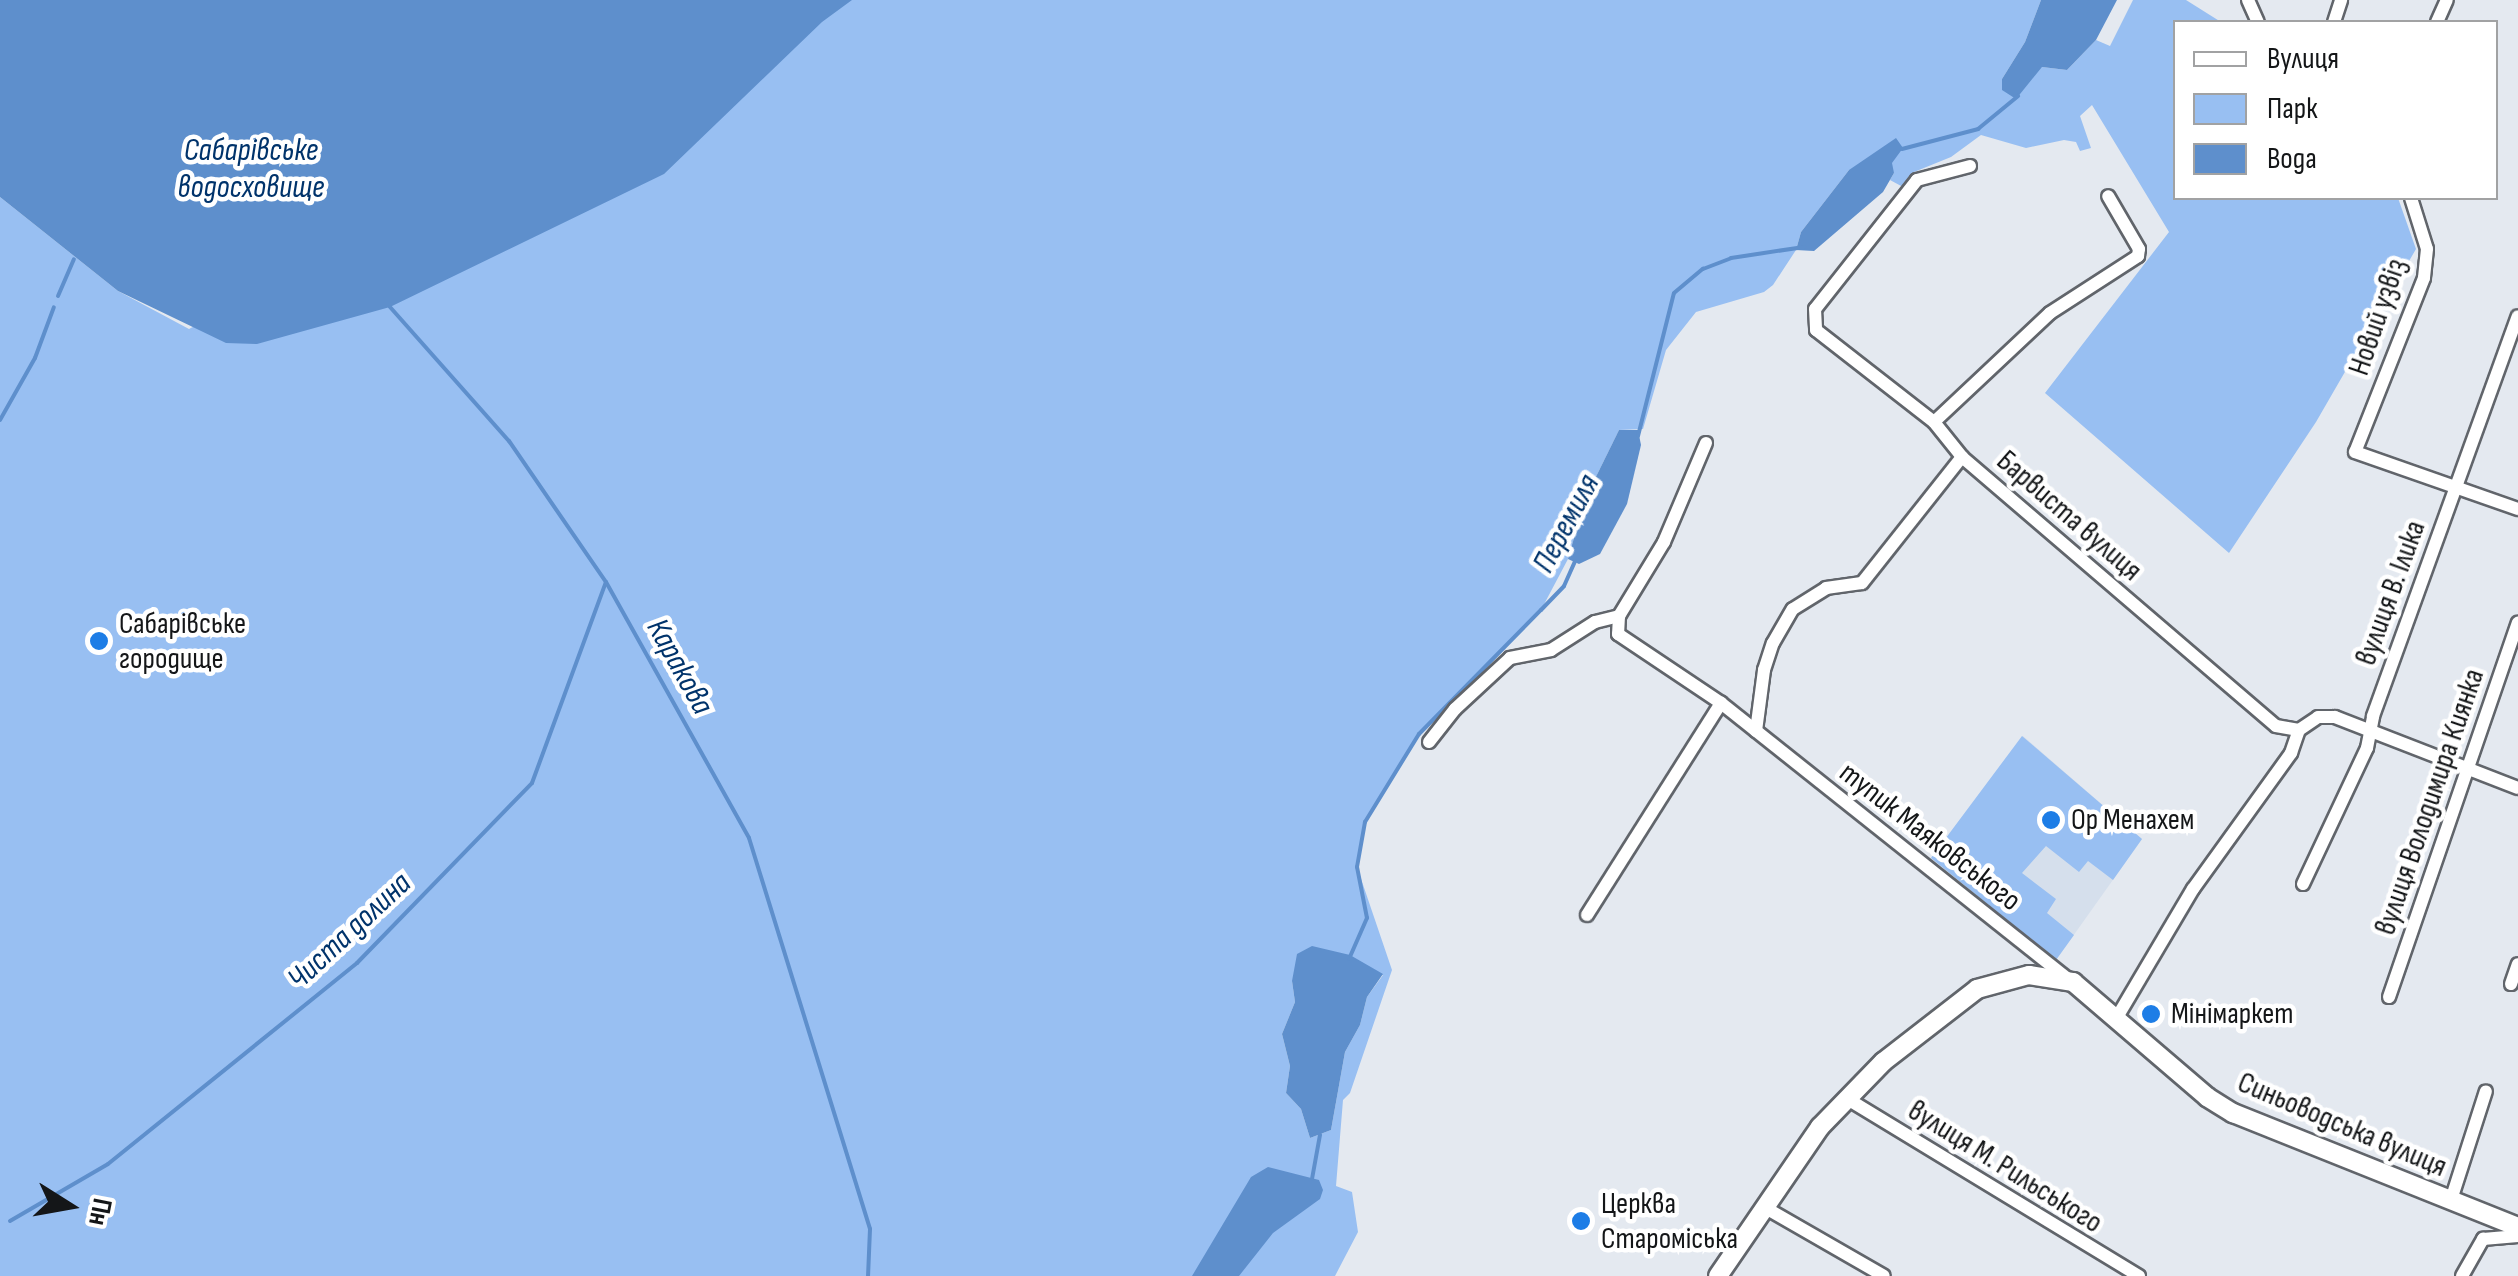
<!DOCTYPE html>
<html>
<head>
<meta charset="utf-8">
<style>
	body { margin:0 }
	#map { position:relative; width:2518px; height:1276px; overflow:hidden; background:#e4e9f0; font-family:"Sofia Sans Condensed",sans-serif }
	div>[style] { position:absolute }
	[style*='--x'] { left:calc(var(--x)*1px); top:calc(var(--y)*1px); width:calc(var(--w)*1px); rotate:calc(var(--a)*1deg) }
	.built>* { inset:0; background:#d5dfec }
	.green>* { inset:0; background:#98bff2 }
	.water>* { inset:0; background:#5e8fcc }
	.stream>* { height:4px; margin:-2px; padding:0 2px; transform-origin:2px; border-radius:2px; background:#5e8fcc }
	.roads { filter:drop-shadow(2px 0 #61656b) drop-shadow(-2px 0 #61656b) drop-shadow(0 2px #61656b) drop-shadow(0 -2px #61656b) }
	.street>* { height:12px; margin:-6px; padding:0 6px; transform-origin:6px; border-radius:6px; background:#fff }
	.secondary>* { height:18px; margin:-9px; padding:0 9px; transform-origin:9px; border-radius:9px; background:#fff }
	.dots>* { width:28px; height:28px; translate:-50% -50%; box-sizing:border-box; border:5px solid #fff; border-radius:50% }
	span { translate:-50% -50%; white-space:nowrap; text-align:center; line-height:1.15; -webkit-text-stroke:9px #fff; paint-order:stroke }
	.street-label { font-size:30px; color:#141618 }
	.poi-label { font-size:30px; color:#141618 }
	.left { translate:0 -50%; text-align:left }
	.water-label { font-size:32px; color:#00336b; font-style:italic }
	.legend { position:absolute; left:2173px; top:20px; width:325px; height:180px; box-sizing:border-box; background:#fff; border:2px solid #a1a2a3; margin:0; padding:12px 18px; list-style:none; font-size:30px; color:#141618 }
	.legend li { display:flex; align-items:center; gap:20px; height:50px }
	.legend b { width:50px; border:2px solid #a1a2a3 }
	.north { position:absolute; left:20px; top:1156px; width:100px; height:100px; -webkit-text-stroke:8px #fff; paint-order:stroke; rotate:101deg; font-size:28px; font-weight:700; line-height:40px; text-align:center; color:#141618 }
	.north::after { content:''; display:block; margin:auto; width:35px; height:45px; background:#141618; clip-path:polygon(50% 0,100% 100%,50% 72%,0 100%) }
</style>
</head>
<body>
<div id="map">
	<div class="built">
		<div style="clip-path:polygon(2023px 736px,2142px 839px,2056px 960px,1931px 858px)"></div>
	</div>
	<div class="green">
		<div style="clip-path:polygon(evenodd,809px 0,2041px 0,2025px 42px,2002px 79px,2042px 67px,2067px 70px,2096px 40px,2110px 46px,2133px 0,2186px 0,2221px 22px,2176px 22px,2176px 198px,2398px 198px,2416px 249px,2316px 422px,2229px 553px,2045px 393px,2169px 232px,2092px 105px,2080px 116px,2091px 148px,2080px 151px,2076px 142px,2064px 140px,2026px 148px,1981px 135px,1951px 157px,1914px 172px,1903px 187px,1890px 180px,1894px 173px,1849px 170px,1801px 232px,1796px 250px,1773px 285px,1764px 292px,1696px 312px,1666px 350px,1643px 429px,1619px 430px,1585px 499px,1568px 559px,1541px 610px,1419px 734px,1365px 822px,1357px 867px,1392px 970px,1350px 1093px,1343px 1100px,1336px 1186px,1352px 1192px,1358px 1232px,1335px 1276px,0 1276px,0 197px,118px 291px,189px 329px,809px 0,1383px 975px,1367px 997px,1360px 1025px,1345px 1052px,1331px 1130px,1310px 1138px,1301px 1109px,1286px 1093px,1290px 1066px,1282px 1034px,1295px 1002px,1292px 981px,1383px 975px)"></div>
		<div style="clip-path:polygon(2022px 736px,2142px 839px,2113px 880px,2088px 861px,2079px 872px,2046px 846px,2022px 873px,2056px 899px,2047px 913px,2074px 935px,2056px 960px,1931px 858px)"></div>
	</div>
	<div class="water">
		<div style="clip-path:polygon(0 0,852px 0,822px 22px,664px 174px,390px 307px,257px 344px,226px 343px,118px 291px,0 197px)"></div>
		<div style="clip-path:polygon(2041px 0,2117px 0,2096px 40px,2067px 70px,2042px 67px,2016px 99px,2002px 90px,2002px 79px,2025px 42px)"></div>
		<div style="clip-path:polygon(1896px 138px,1903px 148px,1892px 163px,1894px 173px,1883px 192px,1814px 251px,1796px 250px,1801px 232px,1849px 170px)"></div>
		<div style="clip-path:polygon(1619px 430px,1638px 430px,1641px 445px,1627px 504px,1600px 554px,1579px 564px,1568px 559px,1585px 499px)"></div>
		<div style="clip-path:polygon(1312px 946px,1350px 955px,1383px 974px,1367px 997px,1360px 1025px,1345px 1052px,1331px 1130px,1310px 1138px,1301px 1109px,1286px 1093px,1290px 1066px,1282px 1034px,1295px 1002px,1292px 981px,1297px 954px)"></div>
		<div style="clip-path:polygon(1268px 1167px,1319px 1180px,1323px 1190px,1320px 1199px,1273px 1233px,1239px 1276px,1192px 1276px,1251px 1177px)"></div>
	</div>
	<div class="stream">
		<div style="--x:1902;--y:149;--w:79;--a:-14.7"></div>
		<div style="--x:1978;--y:129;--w:52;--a:-39.5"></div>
		<div style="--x:58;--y:296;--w:40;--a:-66.6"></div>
		<div style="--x:390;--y:307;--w:179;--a:48.4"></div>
		<div style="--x:509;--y:441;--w:171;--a:55.5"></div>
		<div style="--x:606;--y:582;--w:293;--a:60.8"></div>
		<div style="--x:749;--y:838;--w:409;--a:72.8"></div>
		<div style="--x:870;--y:1229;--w:47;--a:92.4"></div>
		<div style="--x:0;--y:420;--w:71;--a:-60.6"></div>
		<div style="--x:35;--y:358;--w:54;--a:-69.6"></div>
		<div style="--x:1638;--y:436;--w:147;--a:-75.9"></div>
		<div style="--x:1674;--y:293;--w:38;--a:-40"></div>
		<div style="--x:1703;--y:269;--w:30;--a:-21"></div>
		<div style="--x:1731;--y:258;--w:74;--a:-8.6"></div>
		<div style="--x:1349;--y:959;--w:45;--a:-66.3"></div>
		<div style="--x:1367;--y:918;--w:52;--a:-101.1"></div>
		<div style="--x:1357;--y:867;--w:46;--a:-79.9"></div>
		<div style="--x:1365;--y:822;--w:103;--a:-58.5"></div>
		<div style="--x:1419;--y:734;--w:174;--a:-45.5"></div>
		<div style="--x:1541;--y:610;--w:33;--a:-46"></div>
		<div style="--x:1564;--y:586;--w:27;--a:-66"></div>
		<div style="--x:1312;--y:1179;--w:45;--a:-79.7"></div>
		<div style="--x:10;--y:1221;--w:113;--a:-30.2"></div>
		<div style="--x:108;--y:1164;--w:320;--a:-38.9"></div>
		<div style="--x:357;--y:963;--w:251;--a:-45.8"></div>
		<div style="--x:532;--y:783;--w:214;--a:-69.8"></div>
	</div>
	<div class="roads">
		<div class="street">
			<div style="--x:2248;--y:0;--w:24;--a:66"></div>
			<div style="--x:2334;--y:22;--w:23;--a:-72"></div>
			<div style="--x:2437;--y:22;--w:24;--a:-66"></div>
			<div style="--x:1970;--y:166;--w:55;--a:165.2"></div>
			<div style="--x:1917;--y:180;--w:164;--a:128.3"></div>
			<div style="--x:1815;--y:309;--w:21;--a:87"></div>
			<div style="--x:1816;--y:330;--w:150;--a:37.9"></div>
			<div style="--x:1934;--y:422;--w:45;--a:51.3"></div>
			<div style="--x:1962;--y:457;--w:413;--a:40.6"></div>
			<div style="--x:2276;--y:726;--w:23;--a:10"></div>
			<div style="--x:2299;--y:730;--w:23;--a:-34"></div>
			<div style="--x:2318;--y:717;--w:17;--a:0"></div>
			<div style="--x:2335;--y:717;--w:196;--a:21.2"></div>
			<div style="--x:2411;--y:198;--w:53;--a:72.6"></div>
			<div style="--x:2427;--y:249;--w:29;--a:96"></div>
			<div style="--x:2424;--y:278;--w:187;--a:111.6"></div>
			<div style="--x:2355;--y:452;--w:173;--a:19.3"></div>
			<div style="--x:1934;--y:422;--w:159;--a:-43.2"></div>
			<div style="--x:2050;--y:313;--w:105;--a:-32.9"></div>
			<div style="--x:2138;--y:256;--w:7;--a:-82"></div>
			<div style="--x:2139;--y:249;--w:61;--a:-120.3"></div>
			<div style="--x:1706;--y:443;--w:108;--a:113"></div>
			<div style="--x:1664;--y:542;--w:87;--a:121.3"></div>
			<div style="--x:1619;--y:616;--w:18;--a:93"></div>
			<div style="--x:1618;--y:634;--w:124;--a:33.8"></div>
			<div style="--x:1721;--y:703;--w:447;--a:38.5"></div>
			<div style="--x:1756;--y:731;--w:62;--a:-82.5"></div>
			<div style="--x:1764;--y:670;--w:28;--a:-72"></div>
			<div style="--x:1773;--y:643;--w:39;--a:-60"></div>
			<div style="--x:1793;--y:609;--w:39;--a:-32"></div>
			<div style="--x:1826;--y:588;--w:36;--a:-8"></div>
			<div style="--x:1862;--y:583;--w:161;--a:-51.6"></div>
			<div style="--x:1429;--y:742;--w:42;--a:-51.8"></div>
			<div style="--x:1455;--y:709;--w:75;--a:-42.8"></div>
			<div style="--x:1510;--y:658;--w:42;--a:-11"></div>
			<div style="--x:1551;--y:650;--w:52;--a:-32.5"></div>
			<div style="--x:1595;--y:622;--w:25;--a:-14"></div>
			<div style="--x:2303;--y:884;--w:150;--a:-64.8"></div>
			<div style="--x:2367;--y:748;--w:33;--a:-79"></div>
			<div style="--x:2373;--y:716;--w:425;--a:-70.1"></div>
			<div style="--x:1587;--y:915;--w:251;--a:-57.7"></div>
			<div style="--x:2511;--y:984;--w:21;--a:-71"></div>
			<div style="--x:2389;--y:997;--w:396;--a:-71"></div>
			<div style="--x:2116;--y:1019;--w:151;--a:-59.4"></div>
			<div style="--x:2193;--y:889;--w:168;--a:-54.2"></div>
			<div style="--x:2291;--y:753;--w:24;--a:-71"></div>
			<div style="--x:1846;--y:1098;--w:343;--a:31.3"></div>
			<div style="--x:2451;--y:1200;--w:114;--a:-72.2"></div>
			<div style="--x:1764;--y:1207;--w:138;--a:29.9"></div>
			<div style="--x:2462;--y:1276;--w:43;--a:-60.4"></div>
			<div style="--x:2483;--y:1239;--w:35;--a:-5"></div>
		</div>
		<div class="secondary">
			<div style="--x:1718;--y:1276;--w:181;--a:-55.6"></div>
			<div style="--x:1820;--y:1127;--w:91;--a:-45.9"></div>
			<div style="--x:1883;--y:1062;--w:119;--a:-37.8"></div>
			<div style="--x:1977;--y:989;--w:54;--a:-15.1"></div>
			<div style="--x:2029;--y:975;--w:45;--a:9"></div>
			<div style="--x:2073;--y:982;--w:177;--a:40.6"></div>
			<div style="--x:2207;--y:1097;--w:31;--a:32"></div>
			<div style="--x:2233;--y:1113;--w:307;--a:21.8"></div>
		</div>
	</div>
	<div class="dots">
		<div style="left:99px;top:641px;background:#1d7de6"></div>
		<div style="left:2051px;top:820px;background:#1d7de6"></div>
		<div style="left:2151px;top:1014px;background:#1d7de6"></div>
		<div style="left:1581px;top:1221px;background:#1d7de6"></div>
	</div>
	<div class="street-label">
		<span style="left:2378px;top:317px;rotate:-71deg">Новий узвіз</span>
		<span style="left:2069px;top:516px;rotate:41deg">Барвиста вулиця</span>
		<span style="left:2391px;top:593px;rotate:-70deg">вулиця В. Ілика</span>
		<span style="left:2430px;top:802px;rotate:-71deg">вулиця Володимира Киянка</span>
		<span style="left:1930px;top:837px;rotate:38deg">тупик Маяковського</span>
		<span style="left:2342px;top:1125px;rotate:23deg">Синьоводська вулиця</span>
		<span style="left:2005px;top:1167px;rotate:32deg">вулиця М. Рильського</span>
	</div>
	<div class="poi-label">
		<span class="left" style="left:119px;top:641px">Сабарівське<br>городище</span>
		<span class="left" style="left:2071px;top:820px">Ор Менахем</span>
		<span class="left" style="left:2171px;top:1014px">Мінімаркет</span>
		<span class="left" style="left:1601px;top:1221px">Церква<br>Староміська</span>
	</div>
	<div class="water-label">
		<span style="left:251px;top:170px">Сабарівське<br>водосховище</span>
		<span style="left:1567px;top:524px;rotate:-62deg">Перемиля</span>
		<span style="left:679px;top:667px;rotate:61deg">Каракова</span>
		<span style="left:350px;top:932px;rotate:-43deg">Чиста долина</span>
	</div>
	<ul class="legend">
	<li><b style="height:12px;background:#fff"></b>Вулиця</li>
	<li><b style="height:28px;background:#98bff2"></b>Парк</li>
	<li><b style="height:28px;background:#5e8fcc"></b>Вода</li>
	</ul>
	<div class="north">Пн</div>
</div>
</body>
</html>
